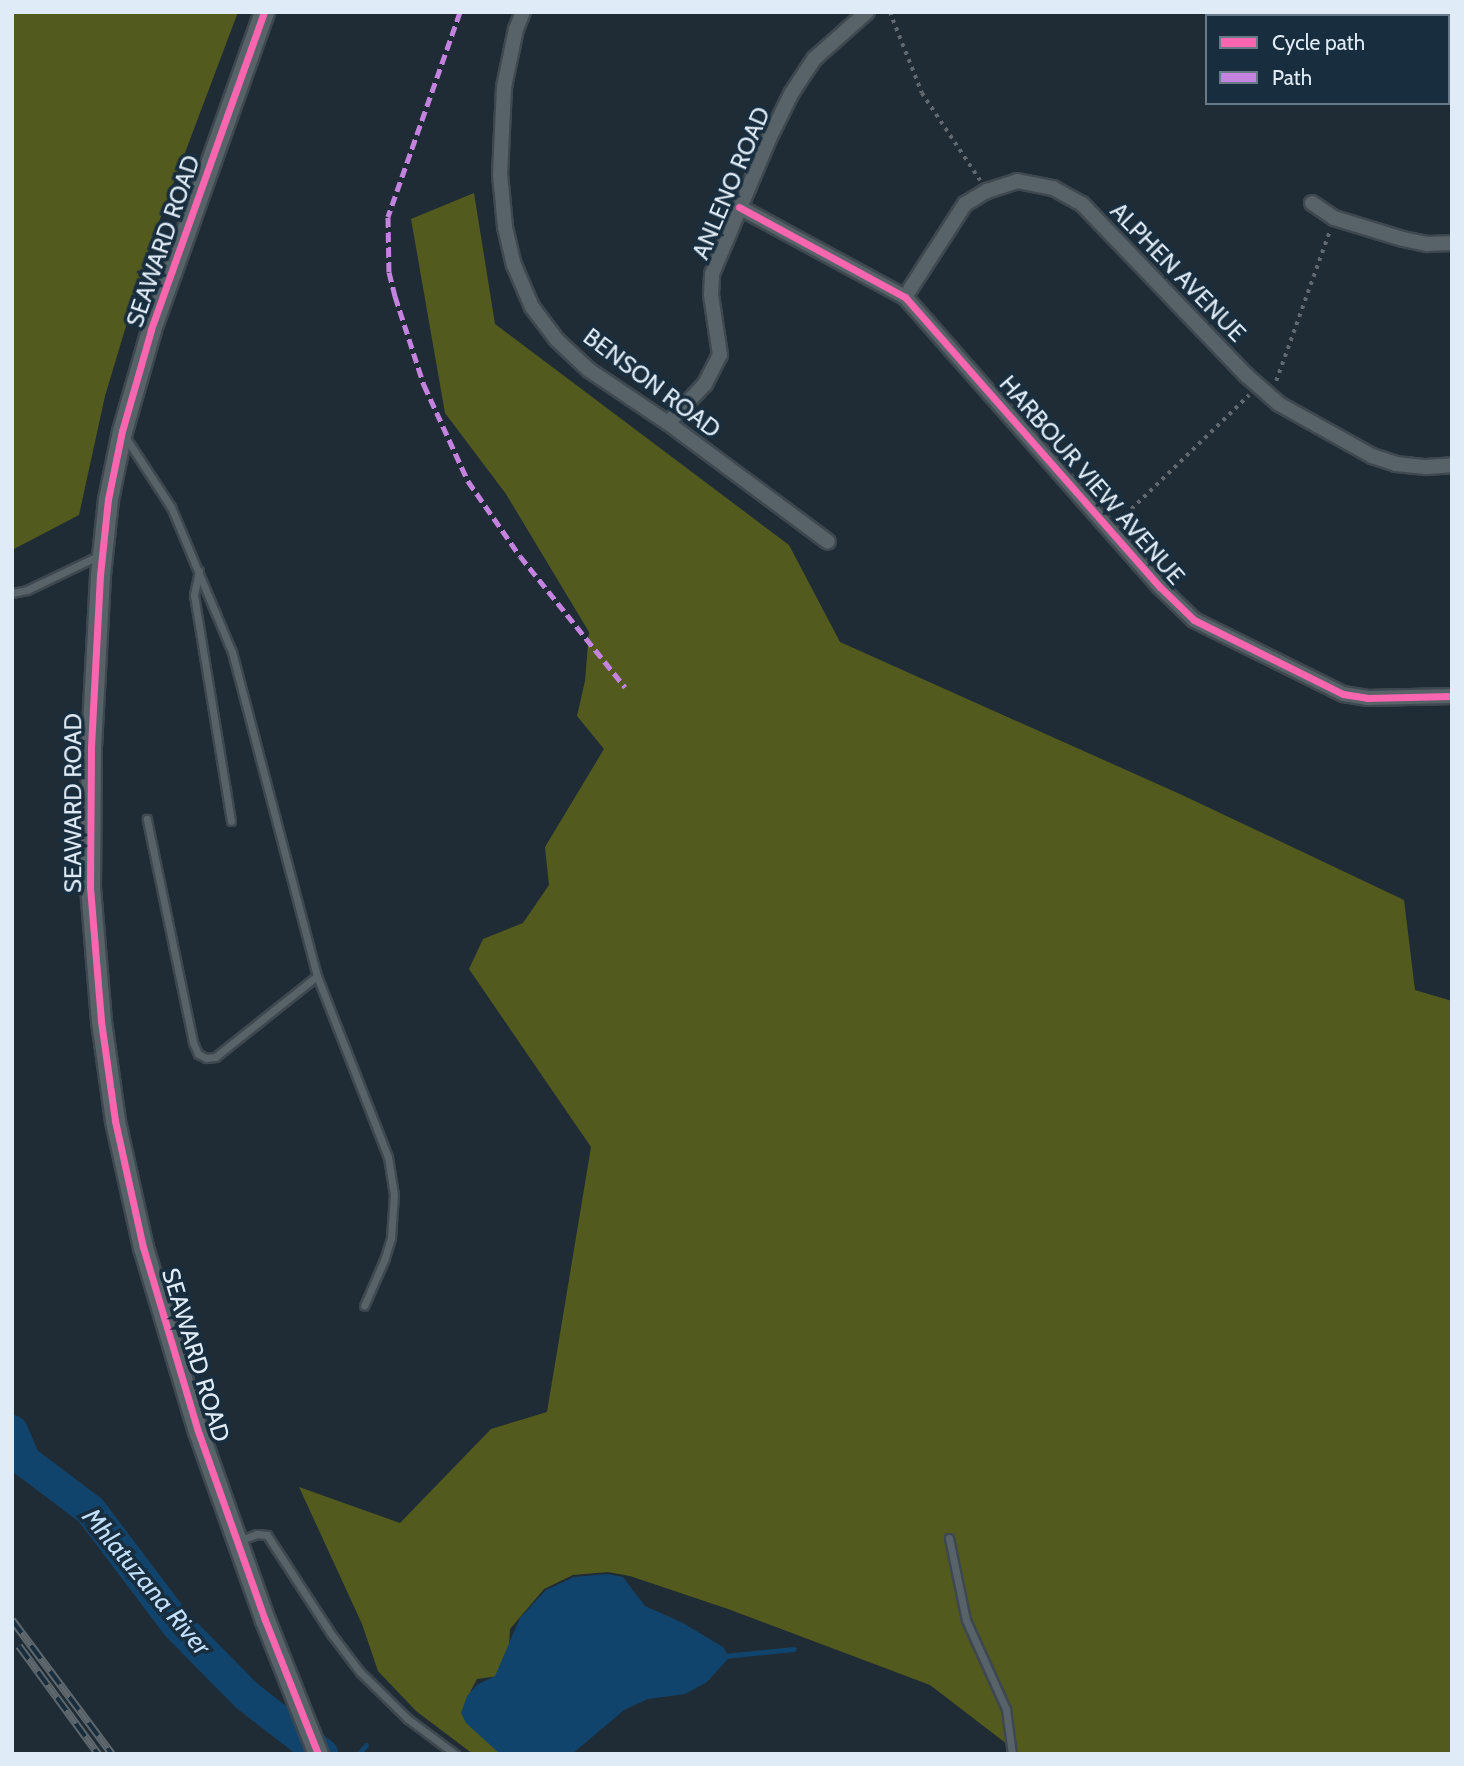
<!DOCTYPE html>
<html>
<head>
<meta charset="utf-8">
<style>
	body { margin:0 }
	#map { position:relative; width:1464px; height:1766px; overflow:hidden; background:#202c35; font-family:Cabin,sans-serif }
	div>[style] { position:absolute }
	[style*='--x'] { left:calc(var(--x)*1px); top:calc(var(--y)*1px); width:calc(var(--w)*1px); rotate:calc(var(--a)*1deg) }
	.forest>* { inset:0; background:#535a1e }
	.water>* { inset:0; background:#11446d }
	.stream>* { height:5px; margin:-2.5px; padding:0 2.5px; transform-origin:2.5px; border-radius:2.5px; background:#11446d }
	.river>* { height:32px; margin:-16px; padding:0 16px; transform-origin:16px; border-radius:16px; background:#11446d }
	.path>* { height:3.5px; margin-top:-1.75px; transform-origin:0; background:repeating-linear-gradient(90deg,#606870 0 3.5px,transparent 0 8.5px) }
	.roads { filter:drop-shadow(2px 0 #3e4850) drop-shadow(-2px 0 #3e4850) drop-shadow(0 2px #3e4850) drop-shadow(0 -2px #3e4850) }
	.lane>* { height:7px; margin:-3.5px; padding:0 3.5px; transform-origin:3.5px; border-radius:3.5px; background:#586269 }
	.street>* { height:14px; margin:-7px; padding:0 7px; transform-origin:7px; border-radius:7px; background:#586269 }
	.secondary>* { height:19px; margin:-9.5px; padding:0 9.5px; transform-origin:9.5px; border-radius:9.5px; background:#586269 }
	.rail>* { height:8px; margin-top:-4px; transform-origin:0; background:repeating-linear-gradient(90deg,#182d3d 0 16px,#5d676d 0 32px); box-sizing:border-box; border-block:2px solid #5d676d }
	.quiet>* { height:5px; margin-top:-2.5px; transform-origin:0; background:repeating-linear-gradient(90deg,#c483df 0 10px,transparent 0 15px) }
	.cycleway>* { height:7px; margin:-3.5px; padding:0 3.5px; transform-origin:3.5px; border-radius:3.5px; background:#f766af }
	span { translate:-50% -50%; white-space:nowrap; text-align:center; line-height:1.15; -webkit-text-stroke:7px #182d3d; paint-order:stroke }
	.street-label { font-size:24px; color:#dfecf7 }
	.water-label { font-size:26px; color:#c3dffb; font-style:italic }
	.frame { position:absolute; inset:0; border:14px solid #dfecf7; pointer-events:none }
	.legend { position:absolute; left:1205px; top:14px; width:245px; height:91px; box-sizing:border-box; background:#182d3d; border:2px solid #687987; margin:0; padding:9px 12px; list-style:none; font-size:21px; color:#dfecf7 }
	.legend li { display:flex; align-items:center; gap:14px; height:35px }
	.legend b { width:35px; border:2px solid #687987 }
</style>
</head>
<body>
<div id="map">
	<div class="forest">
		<div style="clip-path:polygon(12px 12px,238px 12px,151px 243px,105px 396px,79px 515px,12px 550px)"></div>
		<div style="clip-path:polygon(474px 193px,495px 324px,789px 545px,840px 642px,1182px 795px,1404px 900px,1415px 990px,1452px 1001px,1452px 1754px,1020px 1754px,930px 1685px,728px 1609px,630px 1576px,608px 1572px,573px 1575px,544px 1589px,510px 1629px,508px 1660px,498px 1676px,477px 1679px,468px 1696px,506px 1754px,473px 1754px,416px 1711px,378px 1671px,362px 1624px,299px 1487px,400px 1523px,491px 1429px,547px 1412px,591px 1147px,469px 969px,483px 939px,523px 923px,549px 885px,545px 847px,604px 749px,577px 716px,585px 681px,589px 632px,506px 494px,445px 413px,411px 219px)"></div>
	</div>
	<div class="water">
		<div style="clip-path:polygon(607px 1574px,623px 1577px,645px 1606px,683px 1623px,723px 1647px,728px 1655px,727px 1660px,707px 1682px,685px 1694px,648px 1699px,624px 1710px,572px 1754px,500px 1754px,466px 1723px,461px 1713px,467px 1696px,477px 1685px,495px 1676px,520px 1618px,546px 1590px,574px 1577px)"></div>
	</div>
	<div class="stream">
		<div style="--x:724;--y:1656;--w:70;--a:-5.7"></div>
		<div style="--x:358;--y:1754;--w:12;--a:-48"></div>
	</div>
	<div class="river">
		<div style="--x:12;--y:1431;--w:33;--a:67"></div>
		<div style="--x:25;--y:1461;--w:83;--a:37.1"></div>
		<div style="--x:91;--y:1511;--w:144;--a:52.9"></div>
		<div style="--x:178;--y:1626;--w:98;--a:45.4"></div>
		<div style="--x:247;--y:1696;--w:95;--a:37.7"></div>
	</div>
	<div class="path">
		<div style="--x:890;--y:12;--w:87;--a:68.4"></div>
		<div style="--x:922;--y:93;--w:105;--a:56.3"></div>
		<div style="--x:1276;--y:381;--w:160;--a:-70.3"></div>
		<div style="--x:1119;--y:521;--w:181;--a:-44.1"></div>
	</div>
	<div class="roads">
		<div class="lane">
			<div style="--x:124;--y:435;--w:86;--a:56.9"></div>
			<div style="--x:171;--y:507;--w:157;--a:67.2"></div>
			<div style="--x:232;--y:652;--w:335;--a:75.3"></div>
			<div style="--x:317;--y:976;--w:130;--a:141.5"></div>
			<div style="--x:215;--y:1057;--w:9;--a:174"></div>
			<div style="--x:206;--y:1058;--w:9;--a:-153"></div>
			<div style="--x:198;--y:1054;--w:13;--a:-113"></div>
			<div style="--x:193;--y:1042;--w:228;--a:-101.7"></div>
			<div style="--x:199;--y:571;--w:25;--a:102"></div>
			<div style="--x:194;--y:595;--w:229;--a:80.7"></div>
			<div style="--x:12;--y:593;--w:15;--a:-11"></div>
			<div style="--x:27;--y:590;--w:79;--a:-25.6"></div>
			<div style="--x:317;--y:976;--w:194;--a:68.6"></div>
			<div style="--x:388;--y:1157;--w:37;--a:81"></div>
			<div style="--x:394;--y:1194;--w:44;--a:93.9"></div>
			<div style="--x:391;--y:1238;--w:21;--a:107"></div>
			<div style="--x:385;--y:1258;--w:52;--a:113.6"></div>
			<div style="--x:949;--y:1538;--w:84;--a:78.3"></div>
			<div style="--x:966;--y:1620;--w:98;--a:65.8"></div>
			<div style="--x:1006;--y:1709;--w:45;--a:82.4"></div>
			<div style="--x:238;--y:1541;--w:20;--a:-20"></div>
			<div style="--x:257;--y:1534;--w:10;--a:6"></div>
			<div style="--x:267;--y:1535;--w:119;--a:57"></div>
			<div style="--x:332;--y:1635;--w:46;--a:52.9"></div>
			<div style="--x:360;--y:1672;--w:67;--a:44.4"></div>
			<div style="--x:408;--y:1719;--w:59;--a:36.7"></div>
		</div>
		<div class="street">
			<div style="--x:523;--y:12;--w:18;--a:112"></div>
			<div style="--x:516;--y:29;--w:59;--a:101.7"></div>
			<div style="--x:504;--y:87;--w:87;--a:92.6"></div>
			<div style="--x:500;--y:174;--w:53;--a:84.6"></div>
			<div style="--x:505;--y:227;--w:39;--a:77"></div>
			<div style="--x:514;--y:265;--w:46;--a:66.8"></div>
			<div style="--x:532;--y:307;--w:41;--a:52.9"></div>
			<div style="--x:557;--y:340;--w:44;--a:43.2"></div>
			<div style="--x:589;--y:370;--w:95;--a:33.9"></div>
			<div style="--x:668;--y:423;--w:199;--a:36.6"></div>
			<div style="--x:1355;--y:12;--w:36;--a:6"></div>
			<div style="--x:1448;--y:21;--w:4;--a:14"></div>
			<div style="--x:1312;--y:203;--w:27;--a:34"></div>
			<div style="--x:1334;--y:218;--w:72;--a:16.9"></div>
			<div style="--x:1403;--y:239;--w:25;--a:12"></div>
			<div style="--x:1427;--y:244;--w:25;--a:-2"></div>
			<div style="--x:739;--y:207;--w:189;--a:28.5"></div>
			<div style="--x:905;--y:297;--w:386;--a:48.7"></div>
			<div style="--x:1160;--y:587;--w:47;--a:44.1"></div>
			<div style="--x:1194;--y:620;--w:166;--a:26.4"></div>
			<div style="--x:1343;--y:694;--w:24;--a:9"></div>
			<div style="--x:1367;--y:698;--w:85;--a:-1.3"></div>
			<div style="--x:905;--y:297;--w:111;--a:-57.2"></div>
			<div style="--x:965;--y:204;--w:26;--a:-31"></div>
			<div style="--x:987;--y:191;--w:32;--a:-18"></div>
			<div style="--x:1017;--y:181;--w:37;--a:11"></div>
			<div style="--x:1053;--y:188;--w:33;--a:29"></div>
			<div style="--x:1082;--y:204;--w:237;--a:46.2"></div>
			<div style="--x:1246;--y:375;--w:44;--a:41.3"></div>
			<div style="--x:1279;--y:404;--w:107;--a:29.2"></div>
			<div style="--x:1372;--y:456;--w:25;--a:18"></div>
			<div style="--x:1396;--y:464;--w:30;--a:6"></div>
			<div style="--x:1426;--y:467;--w:26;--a:-4"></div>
			<div style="--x:668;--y:423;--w:54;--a:-46.5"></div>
			<div style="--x:705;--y:384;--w:33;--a:-63"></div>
			<div style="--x:720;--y:355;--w:61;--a:-98.5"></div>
			<div style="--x:711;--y:295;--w:21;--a:-87"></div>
			<div style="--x:712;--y:274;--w:147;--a:-67.1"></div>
			<div style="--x:769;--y:139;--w:50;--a:-63.9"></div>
			<div style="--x:791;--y:94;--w:42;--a:-56.7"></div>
			<div style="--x:814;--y:59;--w:71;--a:-41.6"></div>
		</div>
		<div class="secondary">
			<div style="--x:264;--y:12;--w:337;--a:109.6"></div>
			<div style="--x:151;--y:330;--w:105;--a:106"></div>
			<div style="--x:122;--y:431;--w:69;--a:101.6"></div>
			<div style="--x:108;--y:499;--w:76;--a:96"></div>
			<div style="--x:100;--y:575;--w:172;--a:93"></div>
			<div style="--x:91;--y:747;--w:140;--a:90.4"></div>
			<div style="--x:90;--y:887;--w:134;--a:85.3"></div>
			<div style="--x:101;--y:1021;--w:101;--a:82"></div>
			<div style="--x:115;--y:1121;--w:129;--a:77.5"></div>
			<div style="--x:143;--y:1247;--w:192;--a:73.4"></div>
			<div style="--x:198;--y:1431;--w:201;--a:70.5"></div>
			<div style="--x:265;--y:1620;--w:144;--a:68.4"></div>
		</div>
	</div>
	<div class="rail">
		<div style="--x:12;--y:1620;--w:167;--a:53.3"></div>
		<div style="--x:19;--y:1646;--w:134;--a:53.8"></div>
	</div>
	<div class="quiet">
		<div style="--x:460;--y:12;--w:217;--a:109.4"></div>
		<div style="--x:388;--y:217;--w:55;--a:89"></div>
		<div style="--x:389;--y:272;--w:25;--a:76"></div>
		<div style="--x:395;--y:296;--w:94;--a:72"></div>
		<div style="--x:424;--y:385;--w:106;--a:65.4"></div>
		<div style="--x:468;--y:481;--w:91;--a:55.3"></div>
		<div style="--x:520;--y:556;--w:168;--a:51.3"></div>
	</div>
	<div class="cycleway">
		<div style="--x:264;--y:12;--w:337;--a:109.6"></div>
		<div style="--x:151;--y:330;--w:105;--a:106"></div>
		<div style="--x:122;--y:431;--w:69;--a:101.6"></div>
		<div style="--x:108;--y:499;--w:76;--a:96"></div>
		<div style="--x:100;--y:575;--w:172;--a:93"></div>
		<div style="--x:91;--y:747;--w:140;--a:90.4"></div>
		<div style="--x:90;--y:887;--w:134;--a:85.3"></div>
		<div style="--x:101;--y:1021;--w:101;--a:82"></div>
		<div style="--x:115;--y:1121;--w:129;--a:77.5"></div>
		<div style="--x:143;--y:1247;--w:192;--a:73.4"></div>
		<div style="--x:198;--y:1431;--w:201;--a:70.5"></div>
		<div style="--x:265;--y:1620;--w:144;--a:68.4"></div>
		<div style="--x:739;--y:207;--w:189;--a:28.5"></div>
		<div style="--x:905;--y:297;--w:386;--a:48.7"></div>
		<div style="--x:1160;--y:587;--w:47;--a:44.1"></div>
		<div style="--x:1194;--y:620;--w:166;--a:26.4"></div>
		<div style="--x:1343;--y:694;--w:24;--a:9"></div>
		<div style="--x:1367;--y:698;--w:85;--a:-1.3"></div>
	</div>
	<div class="street-label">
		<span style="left:731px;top:183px;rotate:-67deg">ANLENO ROAD</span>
		<span style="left:163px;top:241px;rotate:-71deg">SEAWARD ROAD</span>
		<span style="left:1178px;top:272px;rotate:46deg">ALPHEN AVENUE</span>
		<span style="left:652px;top:383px;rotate:37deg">BENSON ROAD</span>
		<span style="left:1092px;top:480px;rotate:49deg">HARBOUR VIEW AVENUE</span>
		<span style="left:73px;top:803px;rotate:-90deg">SEAWARD ROAD</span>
		<span style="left:196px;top:1355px;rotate:73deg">SEAWARD ROAD</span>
	</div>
	<div class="water-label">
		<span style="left:146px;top:1582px;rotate:50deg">Mhlatuzana River</span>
	</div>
	<div class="frame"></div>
	<ul class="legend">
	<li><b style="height:9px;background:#f766af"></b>Cycle path</li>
	<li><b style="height:9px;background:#c483df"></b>Path</li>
	</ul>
</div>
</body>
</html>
